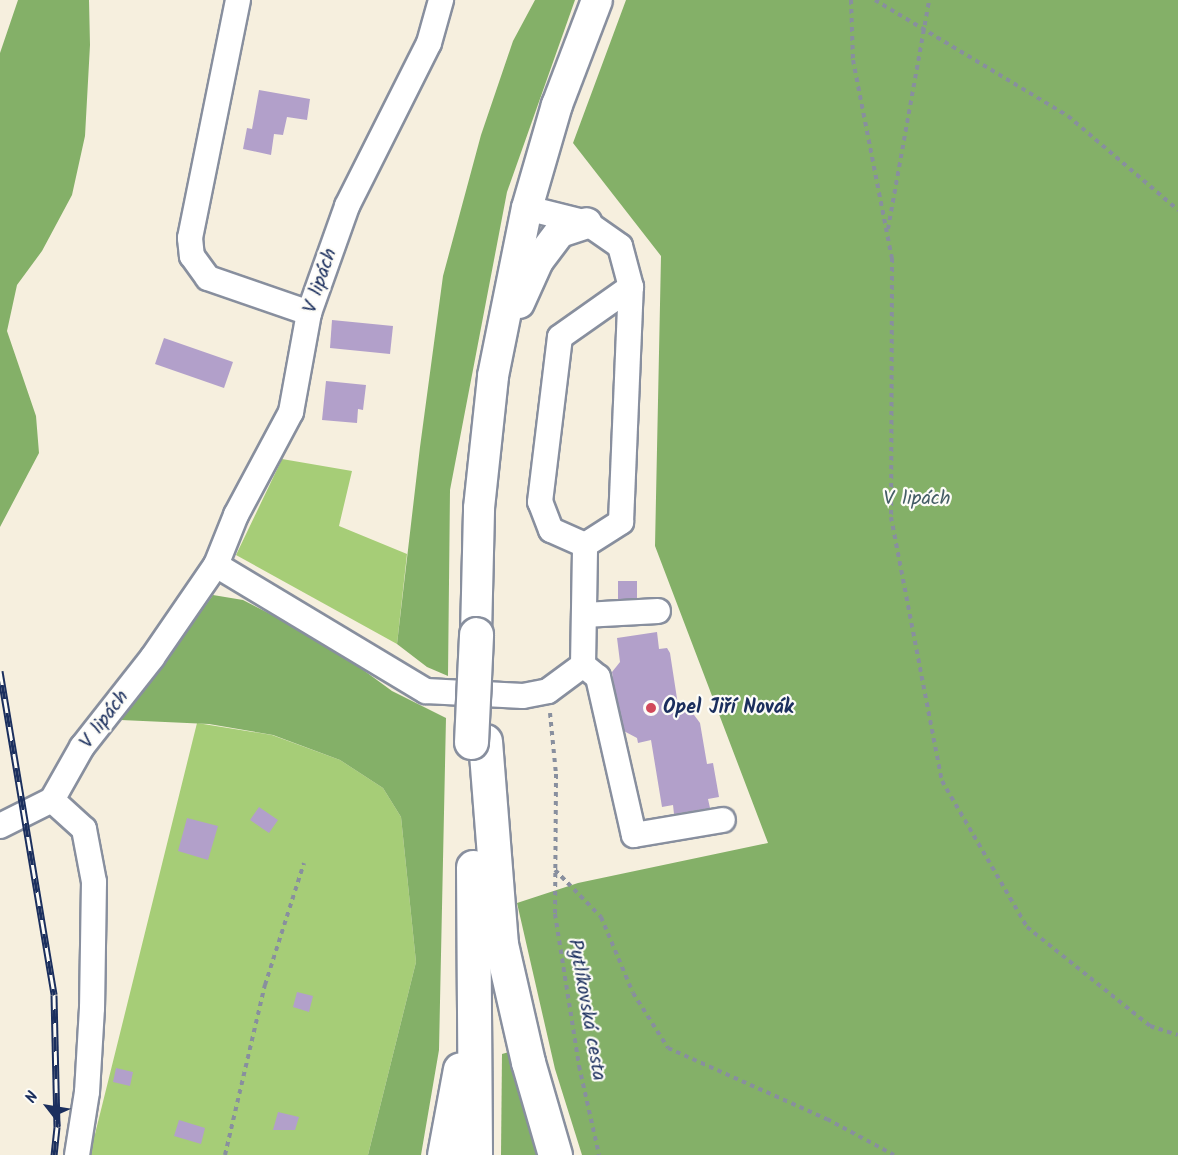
<!DOCTYPE html>
<html>
<head>
<meta charset="utf-8">
<style>
	body { margin:0 }
	#map { position:relative; width:1178px; height:1155px; overflow:hidden; background:#f6efde; font-family:Kalam,sans-serif }
	div>[style] { position:absolute }
	[style*='--x'] { left:calc(var(--x)*1px); top:calc(var(--y)*1px); width:calc(var(--w)*1px); rotate:calc(var(--a)*1deg) }
	.green>* { inset:0; background:#a6cd77 }
	.forest>* { inset:0; background:#84b068 }
	.building>* { inset:0; background:#b2a0ca }
	.path>* { height:4px; margin-top:-2px; transform-origin:0; background:repeating-linear-gradient(90deg,#888f9e 0 4.5px,transparent 0 9px) }
	.roads { filter:drop-shadow(2px 0 #888f9e) drop-shadow(-2px 0 #888f9e) drop-shadow(0 2px #888f9e) drop-shadow(0 -2px #888f9e) }
	.minor>* { height:24px; margin:-12px; padding:0 12px; transform-origin:12px; border-radius:12px; background:#fff }
	.major>* { height:30px; margin:-15px; padding:0 15px; transform-origin:15px; border-radius:15px; background:#fff }
	.highway>* { height:33px; margin:-16.5px; padding:0 16.5px; transform-origin:16.5px; border-radius:16.5px; background:#fff }
	.rail>* { height:7px; margin-top:-3.5px; transform-origin:0; background:repeating-linear-gradient(90deg,#fdfcf7 0 14px,#1b2f5e 0 28px); box-sizing:border-box; border-block:2px solid #1b2f5e }
	.bridges { filter:drop-shadow(2px 0 #888f9e) drop-shadow(-2px 0 #888f9e) drop-shadow(0 2px #888f9e) drop-shadow(0 -2px #888f9e) }
	.highway-bridge>* { height:33px; margin:-16.5px; padding:0 16.5px; transform-origin:16.5px; border-radius:16.5px; background:#fff }
	.dots>* { width:16px; height:16px; translate:-50% -50%; box-sizing:border-box; border:3px solid #fdfcf7; border-radius:50% }
	span { translate:-50% -50%; white-space:nowrap; text-align:center; line-height:1.15; -webkit-text-stroke:4.5px #fdfcf7; paint-order:stroke }
	.street-label { font-size:20px; color:#1b2f5e }
	.park-label { font-size:20px; color:#455e66 }
	.poi-label { font-size:20px; color:#1b2f5e; font-weight:700 }
	.left { translate:0 -50%; text-align:left }
	.north { position:absolute; left:18px; top:1077px; width:60px; height:60px; -webkit-text-stroke:4px #fdfcf7; paint-order:stroke; rotate:301deg; font-size:16px; font-weight:700; line-height:24px; text-align:center; color:#1b2f5e }
	.north::after { content:''; display:block; margin:auto; width:21px; height:27px; background:#1b2f5e; clip-path:polygon(50% 0,100% 100%,50% 72%,0 100%) }
</style>
</head>
<body>
<div id="map">
	<div class="green">
		<div style="clip-path:polygon(282px 459px,352px 471px,339px 526px,407px 554px,397px 644px,236px 555px)"></div>
		<div style="clip-path:polygon(197px 723px,272px 735px,340px 760px,383px 788px,401px 817px,416px 962px,368px 1155px,81px 1155px,95px 1134px)"></div>
	</div>
	<div class="forest">
		<div style="clip-path:polygon(18px 0,89px 0,90px 45px,85px 136px,72px 195px,42px 251px,17px 285px,7px 331px,36px 416px,39px 453px,0 527px,0 53px)"></div>
		<div style="clip-path:polygon(535px 0,575px 0,507px 192px,450px 490px,448px 676px,427px 667px,397px 644px,420px 447px,443px 276px,481px 135px,513px 41px)"></div>
		<div style="clip-path:polygon(626px 0,1178px 0,1178px 1155px,582px 1155px,555px 1069px,517px 903px,578px 883px,768px 843px,655px 546px,661px 256px,573px 143px)"></div>
		<div style="clip-path:polygon(213px 595px,243px 600px,286px 622px,340px 653px,392px 691px,446px 718px,439px 1050px,421px 1155px,368px 1155px,416px 962px,401px 817px,383px 788px,340px 760px,273px 735px,209px 724px,121px 720px)"></div>
		<div style="clip-path:polygon(509px 1052px,542px 1155px,501px 1155px,502px 1054px)"></div>
	</div>
	<div class="building">
		<div style="clip-path:polygon(259px 90px,310px 99px,307px 120px,287px 117px,283px 135px,274px 134px,271px 155px,243px 149px,247px 128px,252px 129px)"></div>
		<div style="clip-path:polygon(332px 320px,393px 326px,390px 354px,330px 348px)"></div>
		<div style="clip-path:polygon(164px 338px,233px 362px,224px 388px,155px 364px)"></div>
		<div style="clip-path:polygon(326px 381px,366px 385px,363px 410px,358px 409px,357px 423px,322px 420px)"></div>
		<div style="clip-path:polygon(618px 581px,637px 581px,637px 602px,618px 602px)"></div>
		<div style="clip-path:polygon(657px 632px,659px 649px,667px 648px,670px 653px,678px 705px,686px 704px,700px 723px,707px 764px,713px 763px,719px 797px,708px 799px,710px 808px,674px 814px,673px 805px,662px 807px,651px 740px,638px 743px,637px 738px,620px 729px,612px 672px,620px 662px,617px 638px)"></div>
		<div style="clip-path:polygon(259px 807px,278px 820px,269px 833px,250px 820px)"></div>
		<div style="clip-path:polygon(187px 818px,218px 826px,208px 860px,178px 851px)"></div>
		<div style="clip-path:polygon(297px 992px,313px 996px,309px 1012px,293px 1007px)"></div>
		<div style="clip-path:polygon(116px 1068px,133px 1072px,130px 1086px,113px 1082px)"></div>
		<div style="clip-path:polygon(278px 1112px,299px 1117px,295px 1130px,273px 1130px)"></div>
		<div style="clip-path:polygon(179px 1120px,205px 1128px,201px 1144px,174px 1136px)"></div>
	</div>
	<div class="path">
		<div style="--x:851;--y:0;--w:60;--a:88.1"></div>
		<div style="--x:853;--y:60;--w:202;--a:78.9"></div>
		<div style="--x:892;--y:258;--w:259;--a:90.2"></div>
		<div style="--x:891;--y:517;--w:269;--a:79.1"></div>
		<div style="--x:942;--y:781;--w:169;--a:59.8"></div>
		<div style="--x:1027;--y:927;--w:158;--a:38.8"></div>
		<div style="--x:1150;--y:1026;--w:29;--a:18"></div>
		<div style="--x:875;--y:0;--w:225;--a:31"></div>
		<div style="--x:1068;--y:116;--w:145;--a:40.5"></div>
		<div style="--x:888;--y:229;--w:233;--a:-79.8"></div>
		<div style="--x:550;--y:713;--w:61;--a:84.4"></div>
		<div style="--x:556;--y:774;--w:140;--a:90.4"></div>
		<div style="--x:555;--y:914;--w:154;--a:81"></div>
		<div style="--x:579;--y:1066;--w:91;--a:77.3"></div>
		<div style="--x:555;--y:870;--w:66;--a:45.6"></div>
		<div style="--x:601;--y:917;--w:82;--a:67.2"></div>
		<div style="--x:633;--y:993;--w:65;--a:57.5"></div>
		<div style="--x:668;--y:1048;--w:174;--a:24.1"></div>
		<div style="--x:827;--y:1119;--w:76;--a:28.2"></div>
		<div style="--x:225;--y:1155;--w:175;--a:-76.8"></div>
		<div style="--x:265;--y:985;--w:128;--a:-72.3"></div>
	</div>
	<div class="roads">
		<div class="minor">
			<div style="--x:238;--y:0;--w:243;--a:101.4"></div>
			<div style="--x:190;--y:238;--w:18;--a:84"></div>
			<div style="--x:192;--y:256;--w:27;--a:54"></div>
			<div style="--x:208;--y:278;--w:107;--a:19.1"></div>
			<div style="--x:585;--y:545;--w:37;--a:-156"></div>
			<div style="--x:551;--y:530;--w:30;--a:-111"></div>
			<div style="--x:540;--y:502;--w:166;--a:-83.1"></div>
			<div style="--x:560;--y:337;--w:87;--a:-35.2"></div>
			<div style="--x:216;--y:565;--w:245;--a:31"></div>
			<div style="--x:426;--y:691;--w:97;--a:3"></div>
			<div style="--x:523;--y:696;--w:25;--a:-11"></div>
			<div style="--x:548;--y:691;--w:44;--a:-36.6"></div>
			<div style="--x:583;--y:665;--w:120;--a:-89"></div>
			<div style="--x:585;--y:545;--w:43;--a:-32.6"></div>
			<div style="--x:621;--y:522;--w:235;--a:-87.6"></div>
			<div style="--x:631;--y:287;--w:42;--a:-105"></div>
			<div style="--x:620;--y:246;--w:40;--a:-145.1"></div>
			<div style="--x:587;--y:223;--w:62;--a:-166"></div>
			<div style="--x:584;--y:615;--w:74;--a:-3.1"></div>
			<div style="--x:583;--y:665;--w:19;--a:39"></div>
			<div style="--x:598;--y:677;--w:162;--a:77.2"></div>
			<div style="--x:634;--y:835;--w:90;--a:-9.6"></div>
			<div style="--x:52;--y:800;--w:43;--a:42.2"></div>
			<div style="--x:84;--y:829;--w:54;--a:79.3"></div>
			<div style="--x:94;--y:882;--w:126;--a:90.9"></div>
			<div style="--x:92;--y:1008;--w:84;--a:93.4"></div>
			<div style="--x:87;--y:1092;--w:64;--a:99"></div>
			<div style="--x:0;--y:826;--w:58;--a:-26.6"></div>
			<div style="--x:52;--y:800;--w:61;--a:-60.5"></div>
			<div style="--x:82;--y:747;--w:113;--a:-51.8"></div>
			<div style="--x:152;--y:658;--w:113;--a:-55.5"></div>
			<div style="--x:216;--y:565;--w:54;--a:-68.2"></div>
			<div style="--x:236;--y:515;--w:117;--a:-61.9"></div>
			<div style="--x:291;--y:412;--w:101;--a:-79.7"></div>
			<div style="--x:309;--y:313;--w:114;--a:-70.4"></div>
			<div style="--x:347;--y:206;--w:182;--a:-63.3"></div>
			<div style="--x:429;--y:43;--w:45;--a:-74.4"></div>
		</div>
		<div class="major">
			<div style="--x:519;--y:303;--w:46;--a:-65.7"></div>
			<div style="--x:538;--y:261;--w:36;--a:-53"></div>
			<div style="--x:560;--y:232;--w:28;--a:-18"></div>
			<div style="--x:476;--y:634;--w:126;--a:-88.6"></div>
			<div style="--x:479;--y:508;--w:133;--a:-83.9"></div>
			<div style="--x:493;--y:376;--w:171;--a:-78.6"></div>
			<div style="--x:527;--y:208;--w:107;--a:-73.8"></div>
			<div style="--x:557;--y:105;--w:112;--a:-69.1"></div>
		</div>
		<div class="highway">
			<div style="--x:485;--y:741;--w:204;--a:85.5"></div>
			<div style="--x:501;--y:944;--w:121;--a:77.1"></div>
			<div style="--x:528;--y:1062;--w:97;--a:73.8"></div>
			<div style="--x:473;--y:867;--w:288;--a:89.6"></div>
			<div style="--x:444;--y:1155;--w:87;--a:-79.5"></div>
		</div>
	</div>
	<div class="rail">
		<div style="--x:0;--y:671;--w:328;--a:80.5"></div>
		<div style="--x:54;--y:995;--w:132;--a:88.7"></div>
		<div style="--x:57;--y:1127;--w:28;--a:96"></div>
	</div>
	<div class="bridges">
		<div class="highway-bridge">
			<div style="--x:471;--y:742;--w:108;--a:-87.3"></div>
		</div>
	</div>
	<div class="dots">
		<div style="left:651px;top:708px;background:#d1495b"></div>
	</div>
	<div class="street-label">
		<span style="left:321px;top:281px;rotate:-71deg">V lipách</span>
		<span style="left:105px;top:720px;rotate:-53deg">V lipách</span>
		<span style="left:586px;top:1010px;rotate:80deg">Pytlíkovská cesta</span>
	</div>
	<div class="park-label">
		<span style="left:917px;top:499px">V lipách</span>
	</div>
	<div class="poi-label">
		<span class="left" style="left:663px;top:708px">Opel Jiří Novák</span>
	</div>
	<div class="north">N</div>
</div>
</body>
</html>
